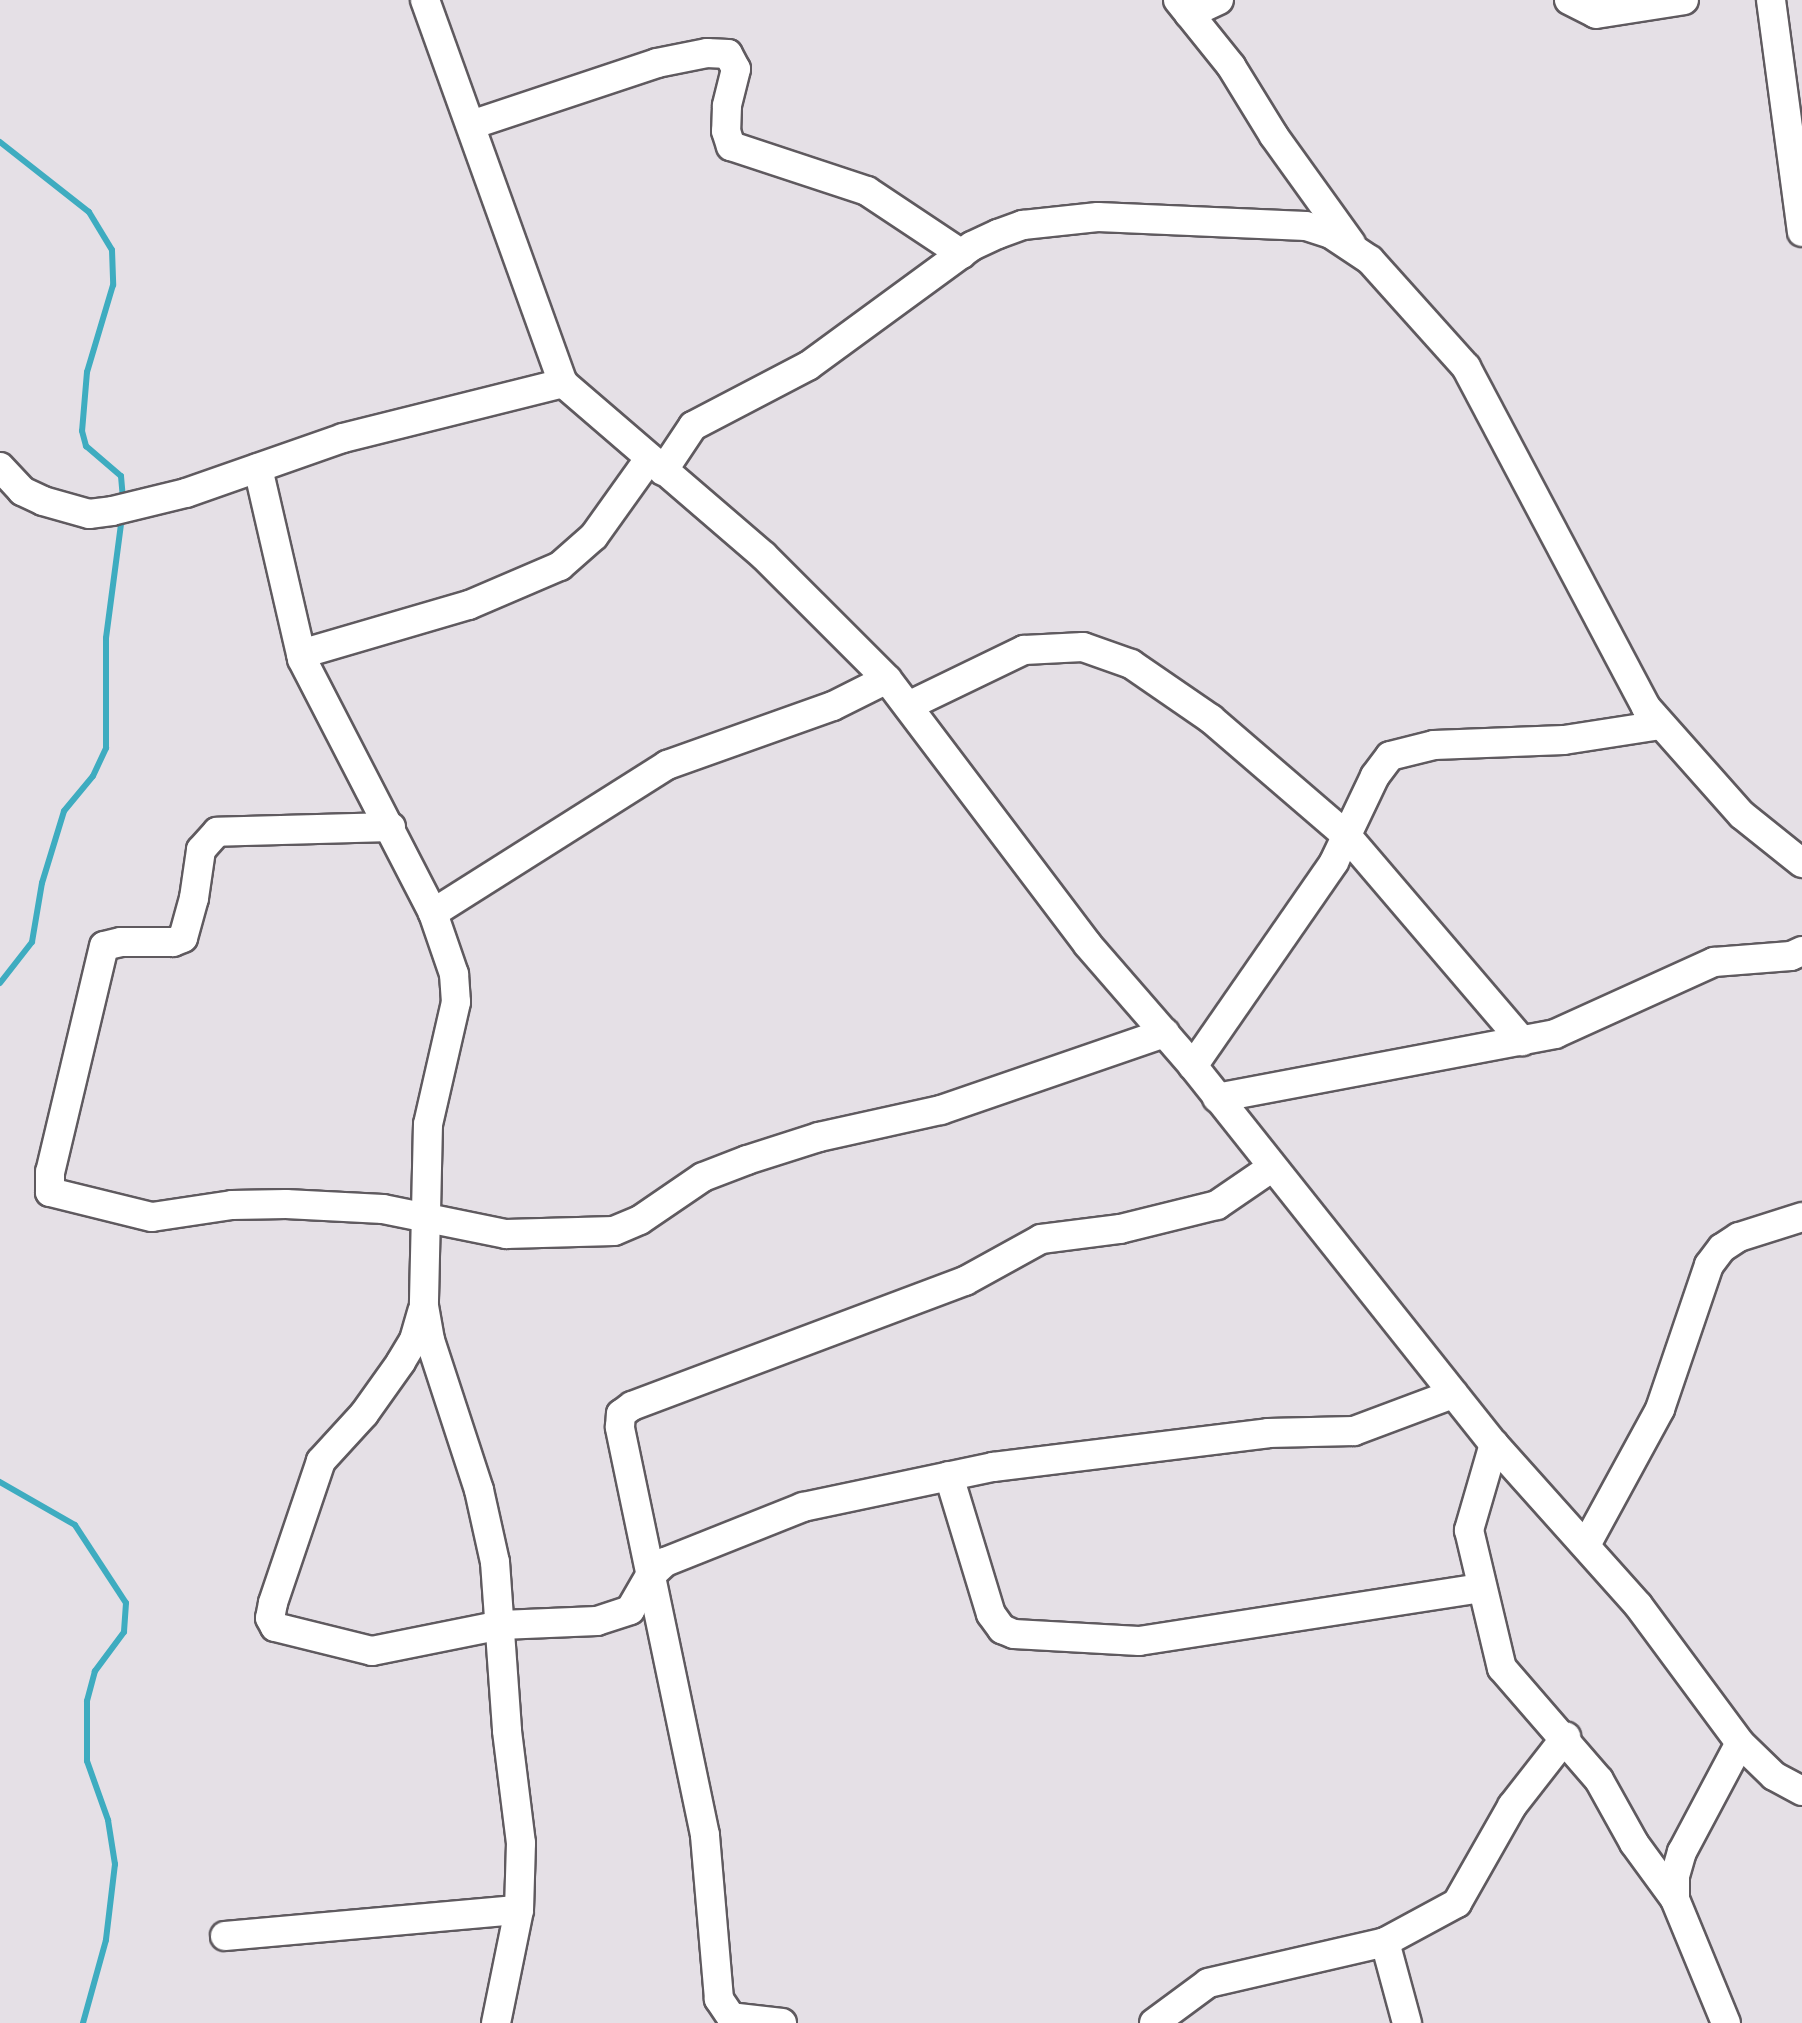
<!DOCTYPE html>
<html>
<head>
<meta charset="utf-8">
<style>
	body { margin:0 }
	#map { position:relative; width:1802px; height:2023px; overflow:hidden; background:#e5e0e6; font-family:"IBM Plex Serif",serif }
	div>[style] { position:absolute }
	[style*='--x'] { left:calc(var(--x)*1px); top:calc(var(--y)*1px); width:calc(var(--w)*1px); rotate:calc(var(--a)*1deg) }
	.stream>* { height:6px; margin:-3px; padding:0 3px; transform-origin:3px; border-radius:3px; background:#3eacc0 }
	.roads { filter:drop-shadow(2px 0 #5f5a5f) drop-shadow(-2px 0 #5f5a5f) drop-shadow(0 2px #5f5a5f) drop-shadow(0 -2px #5f5a5f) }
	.minor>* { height:28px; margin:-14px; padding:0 14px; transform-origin:14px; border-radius:14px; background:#fff }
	span { translate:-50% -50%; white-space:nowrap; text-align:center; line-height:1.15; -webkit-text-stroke:9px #fff; paint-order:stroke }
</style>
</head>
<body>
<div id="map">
	<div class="stream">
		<div style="--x:0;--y:142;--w:113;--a:38.2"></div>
		<div style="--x:89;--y:212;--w:44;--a:58.8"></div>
		<div style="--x:112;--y:250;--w:35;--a:88"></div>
		<div style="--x:113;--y:285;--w:91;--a:106.6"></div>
		<div style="--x:87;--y:372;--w:59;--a:94.8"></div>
		<div style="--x:82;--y:431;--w:16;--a:75"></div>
		<div style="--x:86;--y:446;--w:46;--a:40.6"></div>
		<div style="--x:121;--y:476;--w:23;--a:85"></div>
		<div style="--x:0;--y:983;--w:52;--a:-52"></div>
		<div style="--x:32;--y:942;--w:60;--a:-80.4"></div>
		<div style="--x:42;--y:883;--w:75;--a:-73"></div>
		<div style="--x:64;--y:811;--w:45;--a:-50.4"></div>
		<div style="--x:93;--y:776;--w:31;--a:-65"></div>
		<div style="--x:106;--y:748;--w:110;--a:-90"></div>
		<div style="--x:106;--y:638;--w:122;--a:-82.5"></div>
		<div style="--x:0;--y:1482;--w:86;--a:29.8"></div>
		<div style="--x:75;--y:1525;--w:93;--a:56.8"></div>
		<div style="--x:126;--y:1603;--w:29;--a:94"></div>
		<div style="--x:124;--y:1632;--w:49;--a:126.6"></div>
		<div style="--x:95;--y:1671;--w:31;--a:105"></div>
		<div style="--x:87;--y:1701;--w:60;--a:90"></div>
		<div style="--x:87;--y:1761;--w:63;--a:70.4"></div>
		<div style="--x:108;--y:1820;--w:45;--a:81"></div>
		<div style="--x:115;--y:1864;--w:77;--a:96.8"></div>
		<div style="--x:106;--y:1940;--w:86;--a:105.5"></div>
	</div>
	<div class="roads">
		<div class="minor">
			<div style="--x:425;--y:0;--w:407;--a:70.2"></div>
			<div style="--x:563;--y:383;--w:265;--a:40.7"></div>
			<div style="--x:764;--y:556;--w:174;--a:45"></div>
			<div style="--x:887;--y:679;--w:333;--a:52.9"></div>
			<div style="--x:1088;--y:945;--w:160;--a:49"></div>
			<div style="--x:1193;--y:1066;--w:483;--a:51.5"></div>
			<div style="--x:1494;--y:1444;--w:216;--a:48.2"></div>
			<div style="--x:1638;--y:1605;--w:172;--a:53.5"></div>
			<div style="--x:1740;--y:1743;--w:47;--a:44.1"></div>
			<div style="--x:1774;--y:1776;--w:32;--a:28"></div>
			<div style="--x:1178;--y:0;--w:85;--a:51.2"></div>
			<div style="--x:1231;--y:66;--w:82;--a:58.4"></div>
			<div style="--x:1274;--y:136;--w:132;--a:54.3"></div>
			<div style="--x:1569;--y:0;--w:30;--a:27"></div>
			<div style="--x:1596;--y:14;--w:89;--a:-9"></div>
			<div style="--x:1771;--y:0;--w:234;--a:82.4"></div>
			<div style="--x:1189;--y:14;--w:33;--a:-25"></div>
			<div style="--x:471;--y:125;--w:196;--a:-18.4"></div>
			<div style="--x:657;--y:63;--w:51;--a:-11.3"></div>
			<div style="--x:707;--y:53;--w:21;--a:3"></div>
			<div style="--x:728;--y:54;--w:17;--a:62"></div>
			<div style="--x:736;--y:69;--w:38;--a:104"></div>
			<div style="--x:727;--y:106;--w:25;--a:92"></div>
			<div style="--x:726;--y:131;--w:16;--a:72"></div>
			<div style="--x:731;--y:146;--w:143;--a:18.3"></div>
			<div style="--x:867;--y:191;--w:114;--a:33.6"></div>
			<div style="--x:0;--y:467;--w:33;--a:47"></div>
			<div style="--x:22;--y:491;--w:23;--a:25"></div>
			<div style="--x:43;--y:501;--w:48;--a:15.8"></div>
			<div style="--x:89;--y:514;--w:23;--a:-7"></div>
			<div style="--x:112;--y:511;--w:76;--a:-13.7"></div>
			<div style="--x:186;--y:493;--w:166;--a:-19.3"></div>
			<div style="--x:343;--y:438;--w:227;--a:-14"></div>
			<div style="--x:258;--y:468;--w:196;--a:77"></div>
			<div style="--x:302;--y:659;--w:286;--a:62.7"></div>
			<div style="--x:433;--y:913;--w:65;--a:71"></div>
			<div style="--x:454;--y:974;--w:28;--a:86"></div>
			<div style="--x:456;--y:1002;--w:125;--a:102.9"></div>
			<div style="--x:428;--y:1124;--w:182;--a:91.3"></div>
			<div style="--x:424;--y:1306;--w:35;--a:80"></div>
			<div style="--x:430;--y:1340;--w:158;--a:71.9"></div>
			<div style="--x:479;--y:1490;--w:74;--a:77.5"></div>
			<div style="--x:495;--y:1562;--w:169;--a:85.9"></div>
			<div style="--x:507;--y:1731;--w:113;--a:82.9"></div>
			<div style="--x:521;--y:1843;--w:67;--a:91.7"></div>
			<div style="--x:519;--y:1910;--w:115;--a:101.5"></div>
			<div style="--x:663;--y:471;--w:54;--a:-56.3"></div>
			<div style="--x:693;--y:426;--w:130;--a:-27.6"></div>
			<div style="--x:808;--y:366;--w:203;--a:-36.2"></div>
			<div style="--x:972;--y:246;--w:29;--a:-25"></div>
			<div style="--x:998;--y:234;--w:27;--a:-20"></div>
			<div style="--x:1023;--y:225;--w:75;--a:-6.1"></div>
			<div style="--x:1098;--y:217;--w:208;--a:2.5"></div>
			<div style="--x:1306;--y:226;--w:26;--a:18"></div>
			<div style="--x:1331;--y:234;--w:47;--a:33.7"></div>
			<div style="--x:1370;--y:260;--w:144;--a:48.1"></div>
			<div style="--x:1466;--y:367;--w:385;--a:62.1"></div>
			<div style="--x:1646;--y:707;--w:144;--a:48.4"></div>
			<div style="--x:1742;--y:815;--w:77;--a:38.7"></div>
			<div style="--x:301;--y:654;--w:175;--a:-16.3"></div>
			<div style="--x:469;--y:605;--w:99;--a:-23.2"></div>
			<div style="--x:560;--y:566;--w:45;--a:-41.4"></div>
			<div style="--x:594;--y:536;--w:95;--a:-54.5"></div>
			<div style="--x:908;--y:706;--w:129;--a:-25.8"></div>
			<div style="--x:1024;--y:650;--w:59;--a:-2.9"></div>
			<div style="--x:1083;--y:647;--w:51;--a:19.5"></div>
			<div style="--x:1131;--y:664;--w:97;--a:34.5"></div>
			<div style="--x:1211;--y:719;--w:179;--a:40.7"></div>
			<div style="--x:1347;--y:836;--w:270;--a:49.5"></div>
			<div style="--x:391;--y:827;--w:174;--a:178.4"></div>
			<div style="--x:217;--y:832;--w:24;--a:132"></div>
			<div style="--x:201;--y:850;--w:49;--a:98.3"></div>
			<div style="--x:194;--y:898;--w:41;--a:105.4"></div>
			<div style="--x:183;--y:938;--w:11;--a:158"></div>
			<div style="--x:173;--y:942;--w:52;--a:180"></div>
			<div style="--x:121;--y:942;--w:17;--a:167"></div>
			<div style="--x:104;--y:946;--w:232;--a:103.4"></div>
			<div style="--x:50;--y:1172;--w:20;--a:90"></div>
			<div style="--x:50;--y:1192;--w:105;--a:13.8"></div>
			<div style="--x:152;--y:1217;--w:81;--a:-8.5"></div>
			<div style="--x:232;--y:1205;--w:54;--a:-1.1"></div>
			<div style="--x:286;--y:1204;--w:97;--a:3"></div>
			<div style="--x:383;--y:1209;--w:126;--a:11.5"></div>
			<div style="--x:506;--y:1234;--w:108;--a:-1.6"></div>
			<div style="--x:614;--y:1231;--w:28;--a:-23"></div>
			<div style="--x:640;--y:1220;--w:76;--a:-34.3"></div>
			<div style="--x:703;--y:1177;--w:47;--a:-21.1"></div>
			<div style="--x:747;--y:1160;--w:76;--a:-17.7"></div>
			<div style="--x:819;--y:1137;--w:125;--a:-12.5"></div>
			<div style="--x:941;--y:1110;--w:237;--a:-19"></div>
			<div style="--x:433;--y:913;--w:277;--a:-32.3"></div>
			<div style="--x:667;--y:765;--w:176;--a:-19.6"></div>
			<div style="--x:833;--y:706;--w:60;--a:-26.6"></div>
			<div style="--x:1193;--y:1066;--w:248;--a:-55.3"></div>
			<div style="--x:1334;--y:862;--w:95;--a:-64.5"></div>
			<div style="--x:1375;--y:776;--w:25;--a:-53"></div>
			<div style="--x:1390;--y:756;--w:45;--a:-14"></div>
			<div style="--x:1434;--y:745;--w:130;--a:-2.2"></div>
			<div style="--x:1564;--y:740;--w:98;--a:-8.8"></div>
			<div style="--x:1217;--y:1098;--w:344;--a:-10.7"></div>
			<div style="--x:1555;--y:1034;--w:175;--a:-24.4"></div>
			<div style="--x:1714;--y:962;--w:77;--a:-4.5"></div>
			<div style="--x:1791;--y:956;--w:12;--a:-24"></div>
			<div style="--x:422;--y:1312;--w:29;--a:106"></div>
			<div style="--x:414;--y:1340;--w:26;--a:121"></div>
			<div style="--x:401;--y:1362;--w:64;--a:125.4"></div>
			<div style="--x:364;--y:1414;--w:64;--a:132.5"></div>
			<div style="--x:321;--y:1461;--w:150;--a:108.7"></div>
			<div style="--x:273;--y:1603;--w:15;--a:101"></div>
			<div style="--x:270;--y:1618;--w:10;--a:61"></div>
			<div style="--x:275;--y:1627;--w:100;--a:13.9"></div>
			<div style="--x:372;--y:1651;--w:132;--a:-11.4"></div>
			<div style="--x:501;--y:1625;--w:96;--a:-2.4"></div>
			<div style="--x:597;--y:1621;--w:35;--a:-18"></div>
			<div style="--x:630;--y:1610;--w:39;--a:-60"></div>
			<div style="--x:650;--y:1576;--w:21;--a:-43"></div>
			<div style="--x:665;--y:1562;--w:149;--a:-21.7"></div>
			<div style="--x:803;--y:1507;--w:194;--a:-11.9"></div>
			<div style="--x:993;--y:1467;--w:277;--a:-7"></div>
			<div style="--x:1268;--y:1433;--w:86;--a:-1.3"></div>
			<div style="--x:1354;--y:1431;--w:106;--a:-20.5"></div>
			<div style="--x:1494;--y:1444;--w:90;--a:106.2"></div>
			<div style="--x:1469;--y:1530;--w:142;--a:76.6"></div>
			<div style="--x:1502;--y:1668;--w:148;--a:49.1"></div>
			<div style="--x:1599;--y:1780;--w:72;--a:60.9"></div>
			<div style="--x:1634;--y:1843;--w:69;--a:53.8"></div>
			<div style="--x:949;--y:1476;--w:144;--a:73.1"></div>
			<div style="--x:991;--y:1614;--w:19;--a:54"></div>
			<div style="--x:1002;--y:1629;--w:13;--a:23"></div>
			<div style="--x:1014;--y:1634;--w:125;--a:3.2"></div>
			<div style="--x:1139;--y:1641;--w:347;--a:-8.8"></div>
			<div style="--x:1586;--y:1545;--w:155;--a:-61.4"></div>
			<div style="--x:1660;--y:1409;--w:152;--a:-71.2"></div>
			<div style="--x:1709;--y:1265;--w:21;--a:-53"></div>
			<div style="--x:1722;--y:1248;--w:20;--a:-33"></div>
			<div style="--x:1739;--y:1237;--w:66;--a:-17.6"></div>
			<div style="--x:225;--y:1936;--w:295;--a:-5.1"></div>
			<div style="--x:1385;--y:1942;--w:84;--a:74.8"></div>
			<div style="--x:782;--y:2023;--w:51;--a:-173.3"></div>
			<div style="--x:731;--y:2017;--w:22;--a:-124"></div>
			<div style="--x:719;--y:1999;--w:165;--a:-94.9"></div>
			<div style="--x:705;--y:1835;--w:417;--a:-101.8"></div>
			<div style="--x:620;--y:1427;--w:13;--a:-86"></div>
			<div style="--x:621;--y:1414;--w:14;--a:-36"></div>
			<div style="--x:632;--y:1406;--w:356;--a:-20.6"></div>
			<div style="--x:965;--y:1281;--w:87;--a:-28.9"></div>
			<div style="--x:1041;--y:1239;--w:80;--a:-7.2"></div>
			<div style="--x:1120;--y:1229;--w:100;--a:-13.9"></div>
			<div style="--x:1217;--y:1205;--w:65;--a:-34.4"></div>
			<div style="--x:1154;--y:2023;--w:67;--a:-36.5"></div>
			<div style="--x:1208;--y:1983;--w:182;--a:-13"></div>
			<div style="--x:1385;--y:1942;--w:82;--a:-28.4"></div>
			<div style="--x:1457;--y:1903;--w:112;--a:-60.4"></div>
			<div style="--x:1512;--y:1806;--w:88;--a:-52"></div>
			<div style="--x:1726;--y:2023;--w:134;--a:-112.4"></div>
			<div style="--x:1675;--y:1899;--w:23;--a:-90"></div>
			<div style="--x:1675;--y:1876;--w:25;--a:-74"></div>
			<div style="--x:1682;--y:1852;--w:123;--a:-62"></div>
		</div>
	</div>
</div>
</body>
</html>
